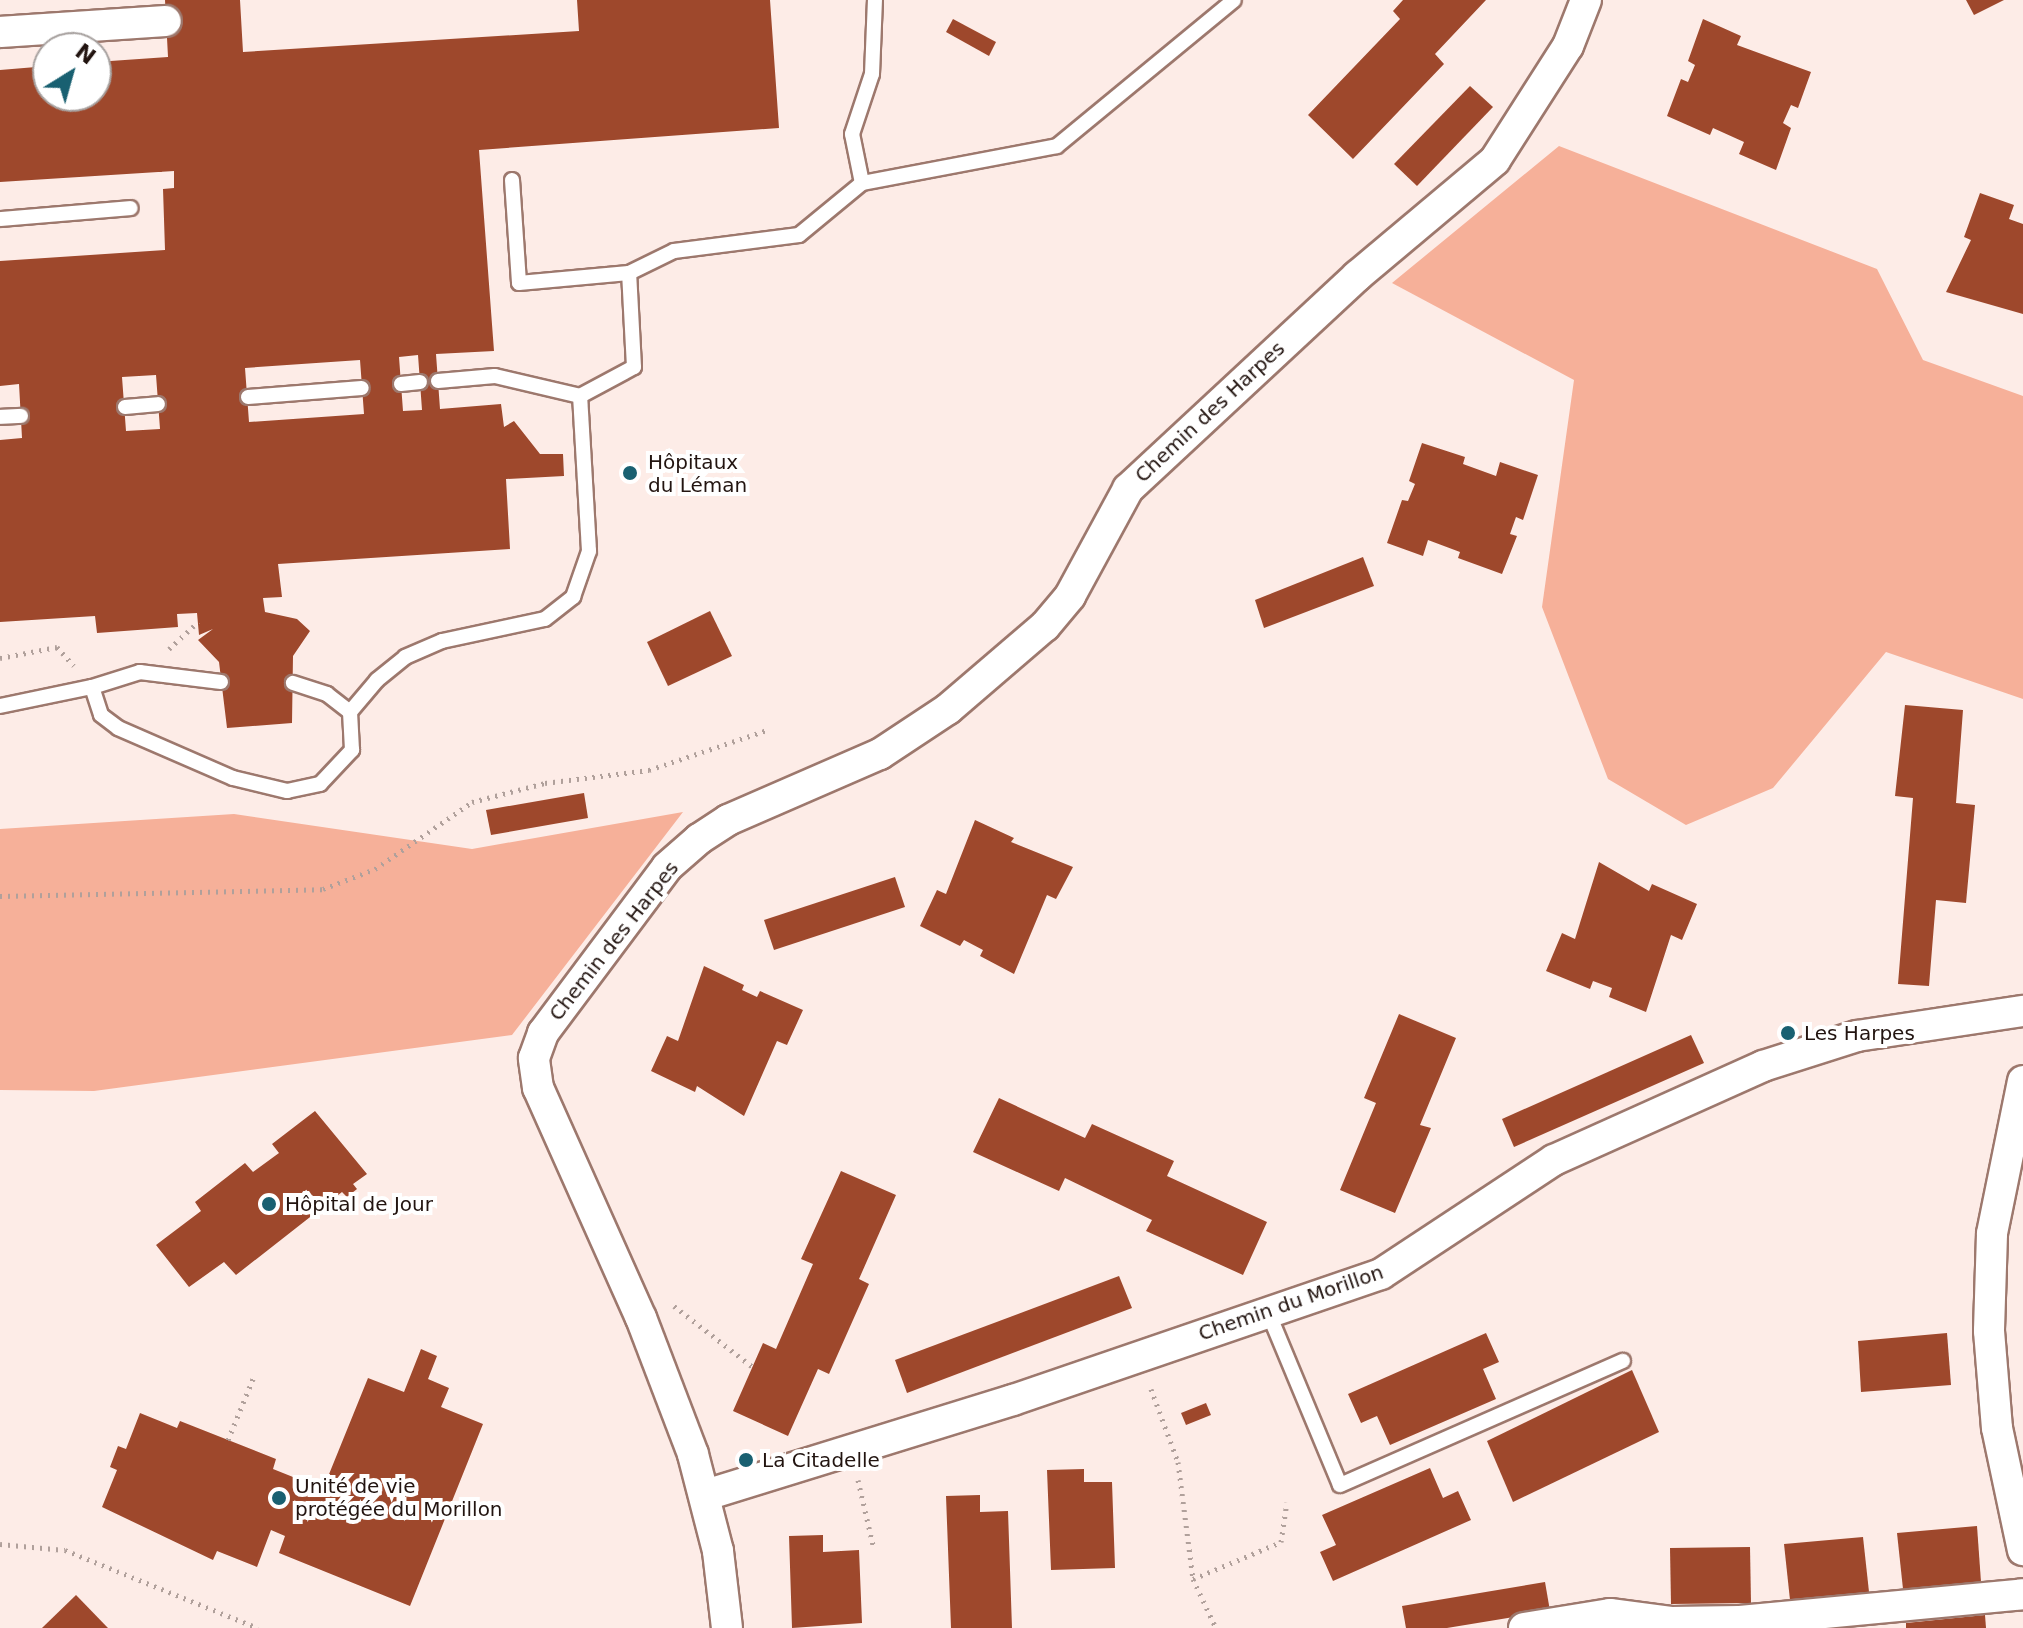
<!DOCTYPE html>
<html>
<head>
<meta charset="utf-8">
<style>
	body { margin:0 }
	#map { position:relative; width:2023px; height:1628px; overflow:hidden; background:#fdece7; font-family:"DejaVu Sans",sans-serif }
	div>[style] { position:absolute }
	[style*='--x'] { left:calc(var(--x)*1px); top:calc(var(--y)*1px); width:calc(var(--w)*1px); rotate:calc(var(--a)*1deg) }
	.green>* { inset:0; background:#f6b099 }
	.building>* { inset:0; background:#9e482c }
	.path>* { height:5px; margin-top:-2.5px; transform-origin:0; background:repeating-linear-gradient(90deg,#b0a09b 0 2px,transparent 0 8px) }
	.roads { filter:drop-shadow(2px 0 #9d786d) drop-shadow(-2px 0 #9d786d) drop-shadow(0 2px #9d786d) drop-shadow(0 -2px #9d786d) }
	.lane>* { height:14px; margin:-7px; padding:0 7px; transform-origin:7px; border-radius:7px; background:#fff }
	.street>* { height:30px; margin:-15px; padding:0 15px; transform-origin:15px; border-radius:15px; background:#fff }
	.dots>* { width:22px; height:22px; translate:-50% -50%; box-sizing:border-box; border:4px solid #fff; border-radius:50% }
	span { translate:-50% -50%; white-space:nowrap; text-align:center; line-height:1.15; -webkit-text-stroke:8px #fff; paint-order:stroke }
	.street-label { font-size:20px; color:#221410 }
	.poi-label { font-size:20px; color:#221410 }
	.left { translate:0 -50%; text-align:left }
	.north { position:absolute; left:32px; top:32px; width:80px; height:80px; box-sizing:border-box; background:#fff; border:2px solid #a7a19f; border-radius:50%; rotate:37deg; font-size:22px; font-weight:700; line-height:32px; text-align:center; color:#221410 }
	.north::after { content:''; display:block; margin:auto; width:28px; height:36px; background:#196071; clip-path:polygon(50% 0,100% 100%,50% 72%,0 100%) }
</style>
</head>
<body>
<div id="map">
	<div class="green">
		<div style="clip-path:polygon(1559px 146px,1877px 269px,1923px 360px,2023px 396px,2023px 699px,1886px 652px,1773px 788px,1686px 825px,1608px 779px,1542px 607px,1574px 380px,1392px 283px)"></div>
		<div style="clip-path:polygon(683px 812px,512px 1035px,94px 1091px,0 1090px,0 829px,234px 814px,472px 849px)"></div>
	</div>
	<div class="building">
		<div style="clip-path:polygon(evenodd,165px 0,240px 0,243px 52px,579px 31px,577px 0,770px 0,779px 128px,479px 150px,494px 351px,436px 354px,440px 409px,501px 404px,504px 427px,514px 421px,540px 454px,563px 454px,564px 476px,506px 479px,510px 549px,278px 564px,282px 597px,263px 598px,265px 612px,297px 619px,310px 631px,293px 656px,292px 723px,227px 728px,219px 662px,198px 640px,213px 629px,199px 635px,197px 613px,177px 614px,178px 627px,97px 633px,95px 616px,0 622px,0 440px,22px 438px,19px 384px,0 386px,0 261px,165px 250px,163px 189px,174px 188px,174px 171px,0 182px,0 70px,48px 66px,48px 96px,96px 96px,96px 62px,168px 57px,165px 0,418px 355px,422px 410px,403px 411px,399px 357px,418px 355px,165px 0,360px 360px,364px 414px,249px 422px,245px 368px,360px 360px,165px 0,156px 375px,160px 429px,126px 431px,122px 377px,156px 375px)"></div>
		<div style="clip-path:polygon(1403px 0,1486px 0,1435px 54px,1444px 64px,1353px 159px,1308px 115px,1400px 19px,1393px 11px)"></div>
		<div style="clip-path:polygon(1966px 0,2004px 0,1974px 15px)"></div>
		<div style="clip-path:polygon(953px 19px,996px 42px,989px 56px,946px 32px)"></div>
		<div style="clip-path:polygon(1703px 19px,1741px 36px,1737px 45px,1811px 72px,1798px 108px,1791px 105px,1783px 123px,1791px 128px,1776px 170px,1739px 154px,1744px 142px,1713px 128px,1710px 135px,1667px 116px,1681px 79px,1688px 82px,1695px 65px,1688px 61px)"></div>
		<div style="clip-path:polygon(1470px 86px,1493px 107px,1417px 186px,1394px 164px)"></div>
		<div style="clip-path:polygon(1980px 193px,2014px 205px,2009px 219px,2023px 224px,2023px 314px,1946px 292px,1971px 240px,1964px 237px)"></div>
		<div style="clip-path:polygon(1422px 443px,1465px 457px,1463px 464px,1496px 476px,1500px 462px,1538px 475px,1523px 520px,1516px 517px,1510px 534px,1517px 536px,1502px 574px,1458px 558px,1460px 552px,1428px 540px,1423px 556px,1387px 543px,1402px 500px,1408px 501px,1415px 484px,1409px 481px)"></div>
		<div style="clip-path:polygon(1363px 557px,1374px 586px,1264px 628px,1255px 600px)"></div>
		<div style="clip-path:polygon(710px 611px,732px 656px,668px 686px,647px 642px)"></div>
		<div style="clip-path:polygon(1905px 705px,1963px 710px,1956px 803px,1975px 805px,1966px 903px,1936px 900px,1929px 986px,1898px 984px,1913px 798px,1895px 796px)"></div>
		<div style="clip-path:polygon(584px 793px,588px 818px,491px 835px,486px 810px)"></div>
		<div style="clip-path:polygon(975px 820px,1014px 838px,1011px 842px,1073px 867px,1056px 899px,1047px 895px,1014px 974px,980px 956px,983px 950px,964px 940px,960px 946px,920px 926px,937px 890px,946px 894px)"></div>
		<div style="clip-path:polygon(1599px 862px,1649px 891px,1652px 884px,1697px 904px,1682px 940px,1671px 935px,1646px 1012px,1609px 997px,1612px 988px,1593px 981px,1590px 989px,1546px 971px,1562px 933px,1575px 939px)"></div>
		<div style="clip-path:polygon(895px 877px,905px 907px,774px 950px,764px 920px)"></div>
		<div style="clip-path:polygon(704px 966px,744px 985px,742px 990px,757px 997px,760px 991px,803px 1010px,787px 1045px,777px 1041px,744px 1116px,697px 1086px,695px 1092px,651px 1071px,667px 1036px,678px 1041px)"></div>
		<div style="clip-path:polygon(1399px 1014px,1456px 1038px,1420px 1125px,1431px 1128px,1395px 1213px,1340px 1190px,1376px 1103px,1364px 1098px)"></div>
		<div style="clip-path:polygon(1691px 1035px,1704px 1063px,1514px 1147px,1502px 1119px)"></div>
		<div style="clip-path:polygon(999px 1098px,1085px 1138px,1092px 1124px,1174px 1161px,1167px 1176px,1267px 1222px,1243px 1275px,1146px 1231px,1152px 1220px,1065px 1178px,1059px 1191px,973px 1152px)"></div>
		<div style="clip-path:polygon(315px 1111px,367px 1174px,353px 1184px,357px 1189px,347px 1197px,342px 1192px,236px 1275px,224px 1262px,189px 1287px,156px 1245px,201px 1211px,195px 1202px,245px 1163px,253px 1172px,279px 1153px,272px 1144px)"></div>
		<div style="clip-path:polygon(841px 1171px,896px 1195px,859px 1279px,869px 1284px,829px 1374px,818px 1369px,788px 1436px,733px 1411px,763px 1343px,776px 1349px,813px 1264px,801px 1259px)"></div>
		<div style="clip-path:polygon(1119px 1276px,1132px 1308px,907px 1393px,895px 1360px)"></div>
		<div style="clip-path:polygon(1486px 1333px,1499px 1362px,1483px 1369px,1496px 1399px,1390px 1445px,1377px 1416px,1361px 1423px,1348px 1394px)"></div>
		<div style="clip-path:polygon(1947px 1333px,1951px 1385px,1861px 1392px,1858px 1341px)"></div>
		<div style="clip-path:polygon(421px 1349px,437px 1356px,428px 1379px,449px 1388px,441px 1407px,483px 1424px,410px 1606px,279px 1553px,285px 1536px,271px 1530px,257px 1567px,217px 1551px,213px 1560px,102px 1507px,117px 1470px,110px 1467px,118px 1446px,126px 1449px,140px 1413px,177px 1428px,180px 1421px,276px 1459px,273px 1469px,323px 1489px,368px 1378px,404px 1392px)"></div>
		<div style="clip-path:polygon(1632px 1370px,1659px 1432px,1513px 1502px,1487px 1441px)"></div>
		<div style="clip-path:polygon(1206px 1403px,1211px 1415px,1186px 1425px,1181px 1413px)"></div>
		<div style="clip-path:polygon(1430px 1468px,1443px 1498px,1458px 1491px,1471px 1520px,1333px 1581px,1320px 1552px,1336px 1545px,1322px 1515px)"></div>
		<div style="clip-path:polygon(1084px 1469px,1084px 1482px,1112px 1482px,1115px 1568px,1051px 1570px,1047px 1470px)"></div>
		<div style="clip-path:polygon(980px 1495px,980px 1512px,1008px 1511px,1012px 1628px,951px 1628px,946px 1496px)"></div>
		<div style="clip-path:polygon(1977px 1526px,1981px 1582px,1903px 1589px,1897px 1533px)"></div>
		<div style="clip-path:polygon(823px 1535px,823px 1552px,859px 1550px,862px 1623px,792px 1628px,789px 1536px)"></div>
		<div style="clip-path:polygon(1863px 1537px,1869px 1592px,1790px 1600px,1784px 1544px)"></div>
		<div style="clip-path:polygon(1750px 1547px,1751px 1603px,1671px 1604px,1670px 1548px)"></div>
		<div style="clip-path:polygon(1545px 1582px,1550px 1611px,1447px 1628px,1406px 1628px,1402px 1606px)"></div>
		<div style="clip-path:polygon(76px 1595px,108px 1628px,42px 1628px)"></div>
		<div style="clip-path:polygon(1985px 1615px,1986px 1628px,1906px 1628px,1906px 1623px)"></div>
	</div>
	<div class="path">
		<div style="--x:169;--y:649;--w:40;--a:-43"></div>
		<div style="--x:0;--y:658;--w:58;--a:-10.9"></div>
		<div style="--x:57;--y:647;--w:25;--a:48"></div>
		<div style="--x:0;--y:896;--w:323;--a:-1.2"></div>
		<div style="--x:323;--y:889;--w:56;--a:-21"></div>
		<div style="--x:375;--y:869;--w:118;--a:-34.6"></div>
		<div style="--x:472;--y:802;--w:75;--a:-14.6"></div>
		<div style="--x:545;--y:783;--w:105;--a:-7.1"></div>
		<div style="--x:649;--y:770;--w:125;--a:-18.7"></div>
		<div style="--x:674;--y:1306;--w:100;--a:37.7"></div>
		<div style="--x:1151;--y:1389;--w:78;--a:69.7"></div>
		<div style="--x:1178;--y:1462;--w:118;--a:82.7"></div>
		<div style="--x:1193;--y:1579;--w:54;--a:64.9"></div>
		<div style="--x:228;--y:1440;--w:71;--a:-67.8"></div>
		<div style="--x:858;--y:1480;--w:67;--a:77"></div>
		<div style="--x:0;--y:1544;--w:65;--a:5.3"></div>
		<div style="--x:65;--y:1550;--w:208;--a:22"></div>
		<div style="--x:1193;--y:1579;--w:95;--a:-22.8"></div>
		<div style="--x:1281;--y:1542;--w:40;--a:-81.5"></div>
	</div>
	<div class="roads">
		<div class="lane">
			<div style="--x:512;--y:180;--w:103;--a:86.1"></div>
			<div style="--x:519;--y:283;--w:110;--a:-5.2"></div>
			<div style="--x:862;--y:183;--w:50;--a:-101.5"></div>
			<div style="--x:852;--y:134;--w:63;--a:-71.6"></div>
			<div style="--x:872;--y:74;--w:74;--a:-87.7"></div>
			<div style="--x:0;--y:219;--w:131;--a:-4.8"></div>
			<div style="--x:438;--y:381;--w:57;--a:-5"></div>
			<div style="--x:495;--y:376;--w:87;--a:13.2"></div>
			<div style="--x:580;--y:396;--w:61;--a:-28.2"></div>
			<div style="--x:634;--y:367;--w:94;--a:-93"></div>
			<div style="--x:629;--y:273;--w:50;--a:-26.1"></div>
			<div style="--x:674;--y:251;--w:126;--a:-7.3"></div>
			<div style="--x:799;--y:235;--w:82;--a:-39.5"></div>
			<div style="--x:862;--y:183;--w:198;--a:-10.7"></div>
			<div style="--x:1057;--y:146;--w:229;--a:-39.5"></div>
			<div style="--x:401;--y:384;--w:19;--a:-6"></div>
			<div style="--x:248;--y:397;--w:114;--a:-4.5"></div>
			<div style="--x:125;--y:407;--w:33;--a:-5"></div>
			<div style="--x:0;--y:417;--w:21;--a:-3"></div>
			<div style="--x:221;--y:682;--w:82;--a:-173"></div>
			<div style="--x:140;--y:672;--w:50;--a:162.6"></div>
			<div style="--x:92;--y:687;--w:29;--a:72"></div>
			<div style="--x:101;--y:715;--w:21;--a:37"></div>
			<div style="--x:118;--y:728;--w:125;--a:23.5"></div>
			<div style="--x:233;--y:778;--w:56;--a:13.5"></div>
			<div style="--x:287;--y:791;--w:34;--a:-12"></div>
			<div style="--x:320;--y:784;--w:47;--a:-46.7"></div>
			<div style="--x:352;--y:750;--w:38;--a:-93"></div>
			<div style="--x:350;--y:712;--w:29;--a:-142"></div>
			<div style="--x:327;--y:694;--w:36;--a:-162"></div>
			<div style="--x:0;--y:706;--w:94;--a:-11.7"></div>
			<div style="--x:350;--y:712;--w:42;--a:-49.8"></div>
			<div style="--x:377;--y:680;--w:36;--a:-39"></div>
			<div style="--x:405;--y:657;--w:40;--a:-23.4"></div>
			<div style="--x:442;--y:641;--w:105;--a:-12.1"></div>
			<div style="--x:545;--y:619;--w:36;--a:-38"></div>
			<div style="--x:573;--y:597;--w:49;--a:-70.8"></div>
			<div style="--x:589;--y:551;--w:155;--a:-93.3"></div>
			<div style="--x:1268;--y:1312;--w:187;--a:67.4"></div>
			<div style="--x:1340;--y:1485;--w:309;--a:-23.7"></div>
		</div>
		<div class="street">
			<div style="--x:0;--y:32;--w:166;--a:-3.8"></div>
			<div style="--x:2023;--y:1081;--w:156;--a:101.5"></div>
			<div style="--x:1992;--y:1234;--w:97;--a:91.8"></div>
			<div style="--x:1989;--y:1331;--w:97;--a:85.3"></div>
			<div style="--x:1997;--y:1428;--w:125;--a:78"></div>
			<div style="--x:706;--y:1495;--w:321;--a:-17.2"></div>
			<div style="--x:1013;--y:1400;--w:389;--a:-18.9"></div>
			<div style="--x:1381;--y:1274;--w:207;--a:-33.4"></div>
			<div style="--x:1554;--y:1160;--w:229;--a:-24.2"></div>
			<div style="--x:1763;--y:1066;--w:99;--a:-17.7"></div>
			<div style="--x:1857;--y:1036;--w:168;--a:-8.6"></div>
			<div style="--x:727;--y:1628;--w:78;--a:-96.7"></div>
			<div style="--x:718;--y:1551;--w:100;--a:-104.5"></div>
			<div style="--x:693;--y:1454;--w:146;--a:-110.9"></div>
			<div style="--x:641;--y:1318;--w:252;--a:-114.1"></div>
			<div style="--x:538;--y:1088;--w:30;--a:-98"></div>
			<div style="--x:534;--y:1058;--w:27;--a:-70"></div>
			<div style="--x:543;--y:1033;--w:207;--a:-53.2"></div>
			<div style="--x:667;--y:867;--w:43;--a:-41.2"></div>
			<div style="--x:699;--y:839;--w:35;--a:-33"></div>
			<div style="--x:728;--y:820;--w:166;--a:-23.5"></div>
			<div style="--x:880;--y:754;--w:82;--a:-33.5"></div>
			<div style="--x:948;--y:709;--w:128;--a:-40.6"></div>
			<div style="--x:1045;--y:626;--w:39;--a:-50"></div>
			<div style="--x:1070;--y:596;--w:122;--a:-61.5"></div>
			<div style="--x:1128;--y:489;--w:313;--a:-42.9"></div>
			<div style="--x:1357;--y:276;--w:180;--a:-40"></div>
			<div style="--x:1495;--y:160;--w:135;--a:-57.4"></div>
			<div style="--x:1568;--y:46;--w:49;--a:-68.6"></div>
			<div style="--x:1524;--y:1628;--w:87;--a:-9.2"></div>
			<div style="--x:1610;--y:1614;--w:63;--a:7.4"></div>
			<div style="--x:1672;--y:1622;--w:68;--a:-0.8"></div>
			<div style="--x:1740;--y:1621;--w:284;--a:-5.4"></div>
		</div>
	</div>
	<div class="dots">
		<div style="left:630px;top:473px;background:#196071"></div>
		<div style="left:1788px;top:1033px;background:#196071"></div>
		<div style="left:269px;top:1204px;background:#196071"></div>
		<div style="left:746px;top:1460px;background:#196071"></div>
		<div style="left:279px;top:1498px;background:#196071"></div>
	</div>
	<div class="street-label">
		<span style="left:1210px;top:412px;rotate:-43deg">Chemin des Harpes</span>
		<span style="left:614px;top:941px;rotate:-52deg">Chemin des Harpes</span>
		<span style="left:1291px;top:1303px;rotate:-19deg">Chemin du Morillon</span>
	</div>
	<div class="poi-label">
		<span class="left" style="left:648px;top:474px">Hôpitaux<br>du Léman</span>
		<span class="left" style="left:1804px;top:1033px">Les Harpes</span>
		<span class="left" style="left:285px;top:1204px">Hôpital de Jour</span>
		<span class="left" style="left:762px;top:1460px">La Citadelle</span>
		<span class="left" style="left:295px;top:1498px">Unité de vie<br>protégée du Morillon</span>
	</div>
	<div class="north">N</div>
</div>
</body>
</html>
